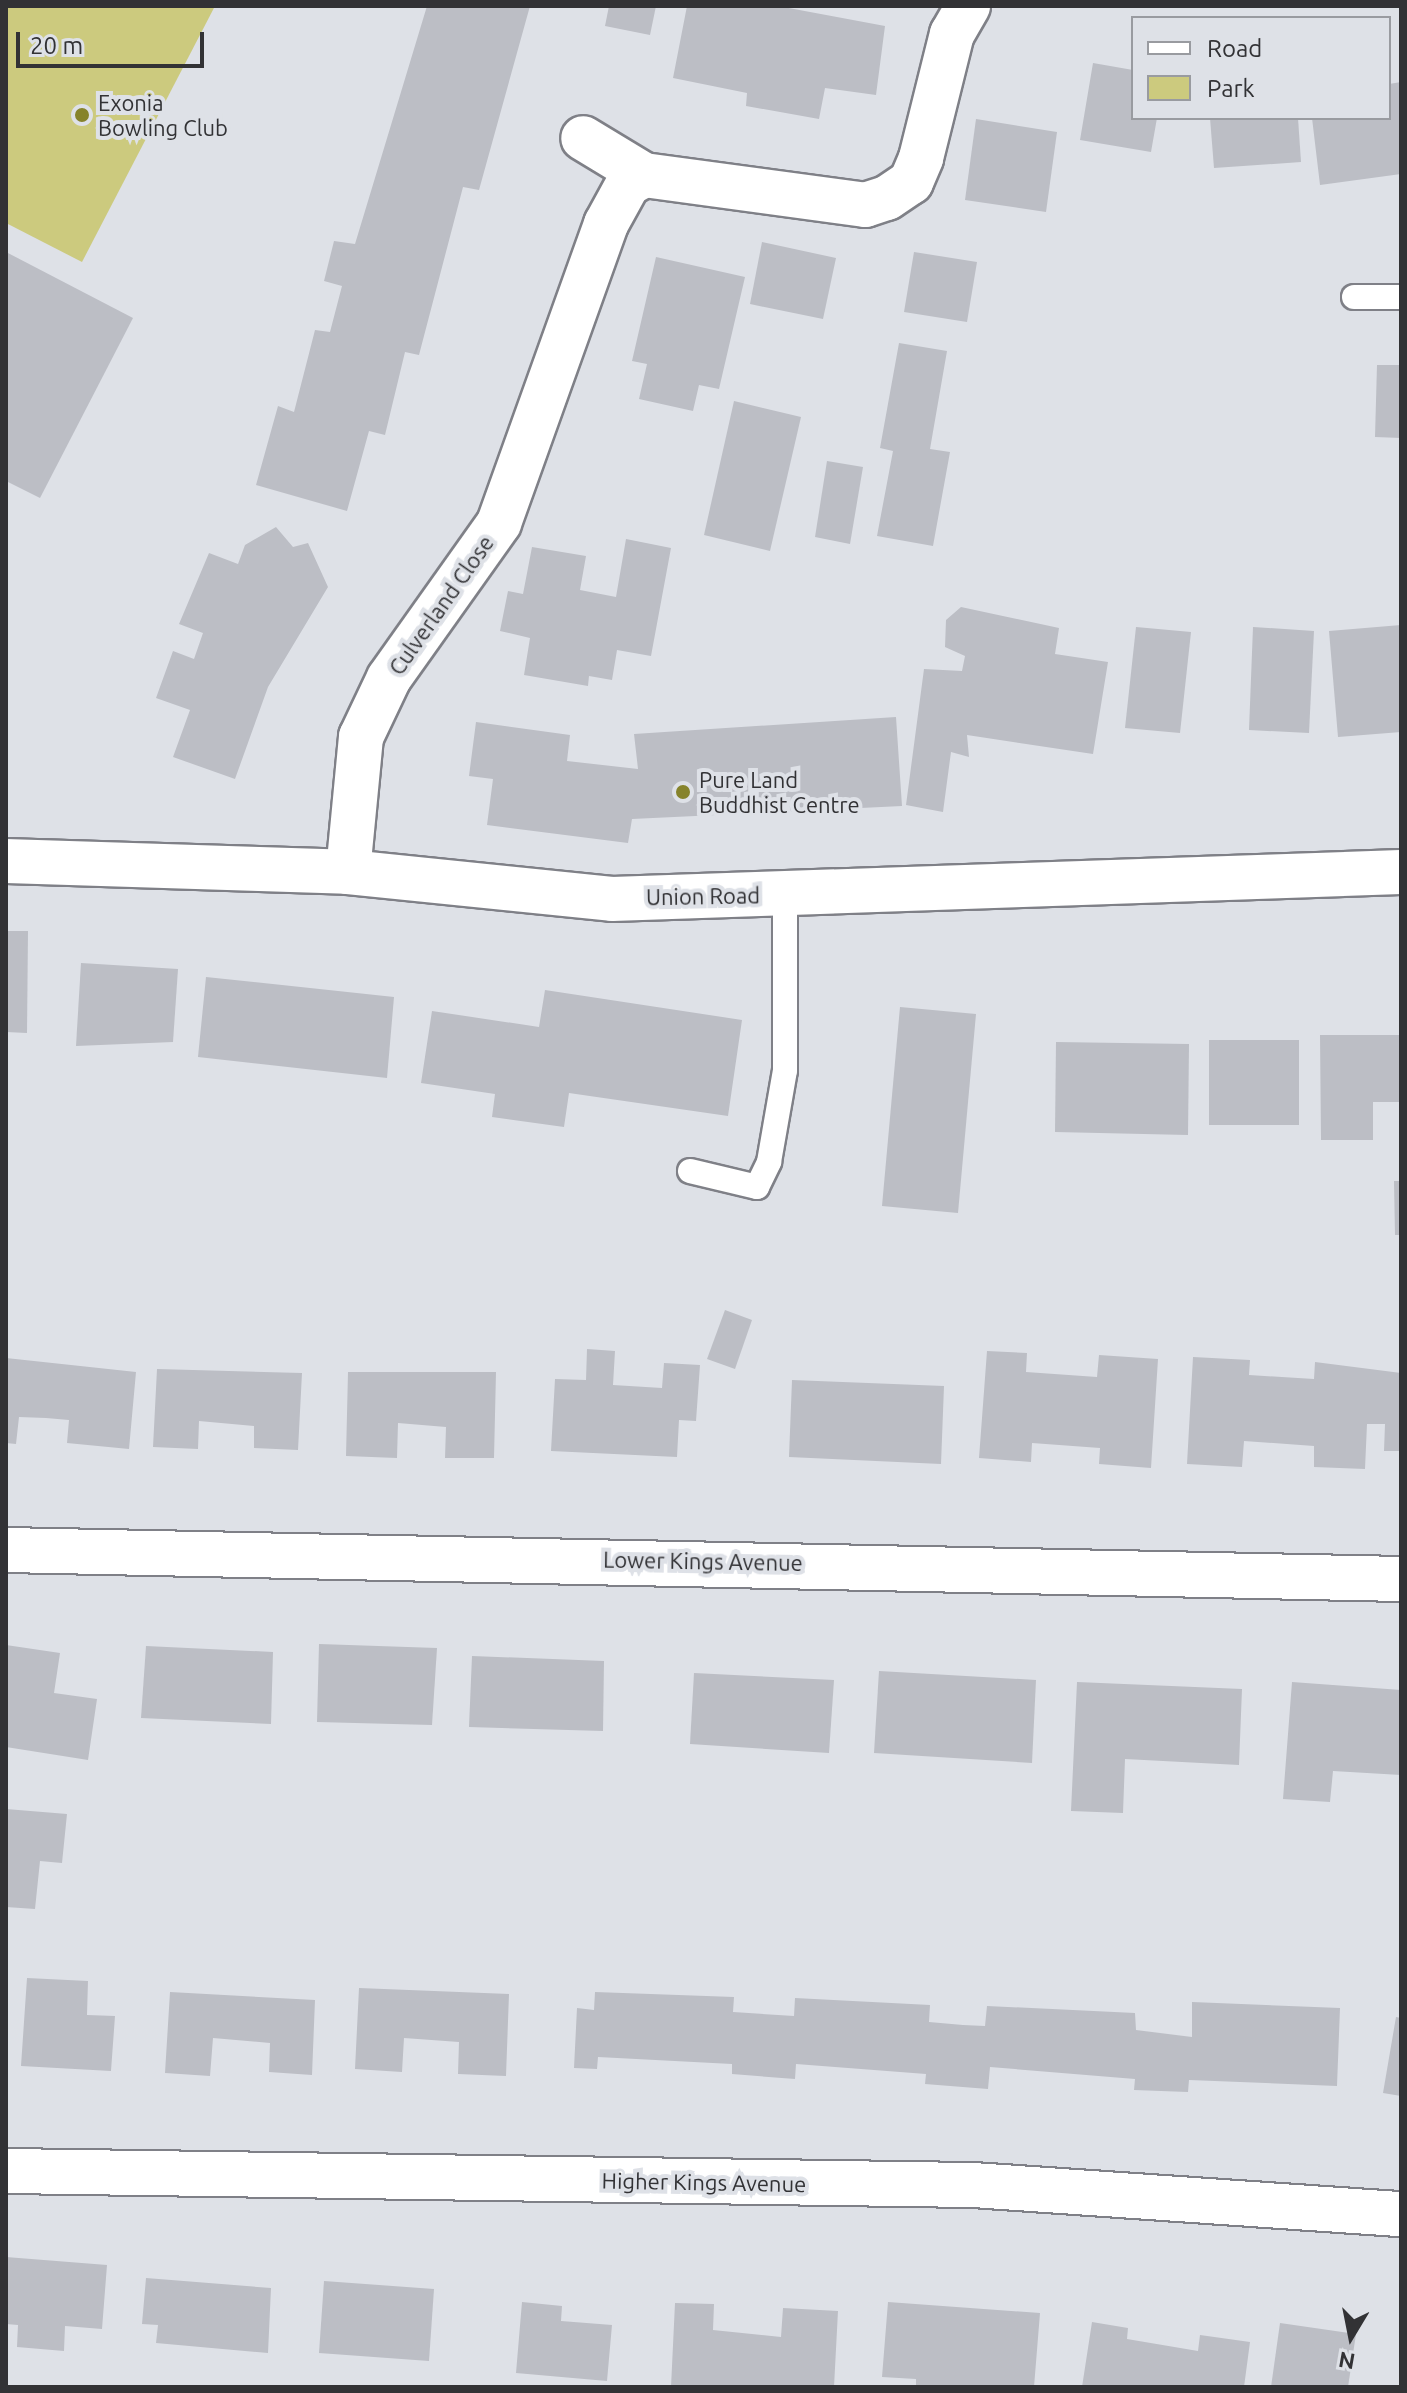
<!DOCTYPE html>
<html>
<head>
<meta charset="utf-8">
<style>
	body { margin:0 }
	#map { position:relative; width:1407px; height:2393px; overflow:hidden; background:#dee1e7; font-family:Ubuntu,sans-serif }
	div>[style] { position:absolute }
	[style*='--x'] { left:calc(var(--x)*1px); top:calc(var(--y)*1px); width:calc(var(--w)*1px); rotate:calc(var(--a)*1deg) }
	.green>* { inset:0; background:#ccca7e }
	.building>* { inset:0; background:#bcbec5 }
	.roads { filter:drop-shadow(2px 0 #7f8087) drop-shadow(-2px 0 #7f8087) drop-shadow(0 2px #7f8087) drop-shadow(0 -2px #7f8087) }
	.service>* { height:24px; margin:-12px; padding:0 12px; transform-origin:12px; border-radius:12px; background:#fff }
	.minor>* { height:44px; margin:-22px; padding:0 22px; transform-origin:22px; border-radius:22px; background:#fff }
	.tertiary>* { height:44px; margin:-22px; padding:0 22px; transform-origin:22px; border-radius:22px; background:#fff }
	.dots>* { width:22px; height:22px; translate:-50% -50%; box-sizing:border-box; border:4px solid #dee1e7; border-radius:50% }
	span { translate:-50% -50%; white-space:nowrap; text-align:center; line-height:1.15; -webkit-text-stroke:8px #dee1e7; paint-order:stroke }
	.poi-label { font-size:22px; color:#323235 }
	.left { translate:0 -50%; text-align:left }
	.street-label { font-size:22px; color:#323235 }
	.frame { position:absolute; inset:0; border:8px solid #323235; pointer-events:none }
	.legend { position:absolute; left:1131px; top:16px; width:260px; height:104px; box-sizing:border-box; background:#dee1e7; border:2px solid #999ba0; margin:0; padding:10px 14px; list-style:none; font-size:24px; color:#323235 }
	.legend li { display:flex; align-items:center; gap:16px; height:40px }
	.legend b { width:40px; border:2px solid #999ba0 }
	.north { position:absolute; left:1311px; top:2297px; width:80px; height:80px; -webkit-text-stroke:6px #dee1e7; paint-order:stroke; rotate:190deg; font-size:22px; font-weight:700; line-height:32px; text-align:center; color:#323235 }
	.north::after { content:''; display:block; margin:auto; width:28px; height:36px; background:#323235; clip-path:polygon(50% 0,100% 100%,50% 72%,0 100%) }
	.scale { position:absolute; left:16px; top:32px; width:188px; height:36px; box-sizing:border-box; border:4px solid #323235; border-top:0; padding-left:10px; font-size:24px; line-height:28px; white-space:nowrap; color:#323235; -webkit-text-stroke:6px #dee1e7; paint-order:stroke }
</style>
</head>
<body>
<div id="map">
	<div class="green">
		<div style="clip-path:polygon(6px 6px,215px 6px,82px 262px,6px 223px)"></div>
	</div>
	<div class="building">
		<div style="clip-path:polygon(427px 6px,530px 6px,479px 190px,463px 187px,419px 355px,405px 352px,385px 435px,369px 431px,347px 511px,256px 485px,278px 406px,294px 412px,315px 330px,330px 332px,342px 286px,324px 281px,334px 241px,355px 244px)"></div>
		<div style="clip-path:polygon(609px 6px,656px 6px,650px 35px,605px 26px)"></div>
		<div style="clip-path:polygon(687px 6px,778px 6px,885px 26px,876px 95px,825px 88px,819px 119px,746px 106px,747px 93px,673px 78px)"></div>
		<div style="clip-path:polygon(1093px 63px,1133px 70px,1133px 118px,1157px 118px,1151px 152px,1080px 140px)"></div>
		<div style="clip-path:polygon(1401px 82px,1401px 174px,1320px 185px,1312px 118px,1389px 118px,1389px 84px)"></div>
		<div style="clip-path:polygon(1210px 118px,1298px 118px,1301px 162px,1214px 168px)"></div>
		<div style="clip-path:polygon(976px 119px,1057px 132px,1046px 212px,965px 200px)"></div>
		<div style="clip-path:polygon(762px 242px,836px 258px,823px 319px,750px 304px)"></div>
		<div style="clip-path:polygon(6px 252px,133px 318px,40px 498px,6px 481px)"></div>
		<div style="clip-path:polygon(914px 252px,977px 262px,967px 322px,904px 312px)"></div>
		<div style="clip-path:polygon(656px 257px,745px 277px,719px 389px,699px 385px,693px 411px,639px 399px,647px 364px,632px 361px)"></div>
		<div style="clip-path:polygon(899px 343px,947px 351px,930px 449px,950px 452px,933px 546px,877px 536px,893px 451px,880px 448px)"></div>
		<div style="clip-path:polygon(1377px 365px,1401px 365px,1401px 438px,1375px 437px)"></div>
		<div style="clip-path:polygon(734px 401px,801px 417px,770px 551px,704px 535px)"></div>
		<div style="clip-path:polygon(827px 461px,863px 467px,850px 544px,815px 537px)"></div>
		<div style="clip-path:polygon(276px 527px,293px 547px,308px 543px,328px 587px,268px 687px,235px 779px,173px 757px,190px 710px,156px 698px,173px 651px,194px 659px,203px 633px,179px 624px,209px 553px,238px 564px,245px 545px)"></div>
		<div style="clip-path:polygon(626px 539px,671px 548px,651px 656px,617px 650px,612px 680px,589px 676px,588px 686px,524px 675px,530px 638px,500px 631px,508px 591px,523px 594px,532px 547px,586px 556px,580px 590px,616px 597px)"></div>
		<div style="clip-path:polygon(961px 607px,1059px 628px,1055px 654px,1108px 662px,1093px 754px,967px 735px,969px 757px,951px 752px,943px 812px,906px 805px,924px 669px,962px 671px,965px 656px,945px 647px,946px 620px)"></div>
		<div style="clip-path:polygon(1401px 625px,1401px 732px,1338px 737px,1329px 631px)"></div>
		<div style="clip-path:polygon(1136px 627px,1191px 632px,1180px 733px,1125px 728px)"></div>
		<div style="clip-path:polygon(1253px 627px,1314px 631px,1309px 733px,1249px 730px)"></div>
		<div style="clip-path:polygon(896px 717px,902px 806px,632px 819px,628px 843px,487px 825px,493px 779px,469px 776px,476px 722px,570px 735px,567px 761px,638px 769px,634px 734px)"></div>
		<div style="clip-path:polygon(6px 931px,28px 931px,27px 1033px,6px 1032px)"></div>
		<div style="clip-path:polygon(81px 963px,178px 969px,173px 1042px,76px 1046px)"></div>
		<div style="clip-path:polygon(206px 977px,394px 997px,387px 1078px,198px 1057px)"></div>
		<div style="clip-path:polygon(545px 990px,742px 1020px,728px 1116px,569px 1093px,564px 1127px,492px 1117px,495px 1094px,421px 1083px,432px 1011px,539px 1027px)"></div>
		<div style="clip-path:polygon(900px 1007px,976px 1014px,958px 1213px,882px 1206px)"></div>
		<div style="clip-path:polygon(1320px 1035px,1401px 1035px,1401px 1102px,1373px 1102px,1373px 1140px,1321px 1140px)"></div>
		<div style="clip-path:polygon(1209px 1040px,1299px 1040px,1299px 1125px,1209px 1125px)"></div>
		<div style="clip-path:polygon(1056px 1042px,1189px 1044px,1188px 1135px,1055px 1132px)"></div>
		<div style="clip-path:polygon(1394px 1181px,1401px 1181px,1401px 1235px,1395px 1235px)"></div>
		<div style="clip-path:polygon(725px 1310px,752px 1320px,735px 1369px,707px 1359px)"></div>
		<div style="clip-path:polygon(587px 1349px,615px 1351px,613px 1385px,662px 1388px,664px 1363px,700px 1365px,696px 1421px,679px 1420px,677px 1457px,551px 1451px,555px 1379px,586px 1380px)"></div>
		<div style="clip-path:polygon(987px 1351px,1027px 1353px,1026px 1372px,1097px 1377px,1099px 1355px,1158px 1359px,1151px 1468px,1099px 1464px,1100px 1448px,1032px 1443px,1031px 1462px,979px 1458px)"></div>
		<div style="clip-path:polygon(1193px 1357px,1250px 1360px,1249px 1375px,1314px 1379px,1315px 1362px,1401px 1373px,1401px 1451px,1384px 1451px,1385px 1424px,1367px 1424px,1365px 1469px,1314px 1467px,1314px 1446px,1244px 1441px,1242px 1467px,1187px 1464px)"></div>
		<div style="clip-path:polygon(6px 1358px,136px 1372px,129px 1449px,67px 1443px,69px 1420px,46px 1418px,19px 1417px,16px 1444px,6px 1443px)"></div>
		<div style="clip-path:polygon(157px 1369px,302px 1373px,298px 1450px,254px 1448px,254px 1426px,199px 1421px,198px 1449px,153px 1447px)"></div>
		<div style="clip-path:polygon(348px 1372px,496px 1372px,494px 1458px,445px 1458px,446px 1427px,398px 1423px,397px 1458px,346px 1456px)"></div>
		<div style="clip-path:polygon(792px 1380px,944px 1386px,941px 1464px,789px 1457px)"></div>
		<div style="clip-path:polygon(319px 1644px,437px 1648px,432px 1725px,317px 1722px)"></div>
		<div style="clip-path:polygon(6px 1645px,60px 1653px,54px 1693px,97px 1699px,88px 1760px,6px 1747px)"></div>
		<div style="clip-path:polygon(146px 1646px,273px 1652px,271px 1724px,141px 1718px)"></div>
		<div style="clip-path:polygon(472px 1656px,604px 1661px,603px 1731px,469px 1727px)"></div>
		<div style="clip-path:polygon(879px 1671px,1036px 1680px,1032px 1763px,874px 1753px)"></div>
		<div style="clip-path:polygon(694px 1673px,834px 1680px,829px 1753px,690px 1744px)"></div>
		<div style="clip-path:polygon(1077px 1682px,1242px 1689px,1239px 1765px,1125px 1759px,1123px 1813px,1071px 1811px)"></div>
		<div style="clip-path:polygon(1292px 1682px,1401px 1690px,1401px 1775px,1333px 1771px,1330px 1802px,1283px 1799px)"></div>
		<div style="clip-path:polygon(6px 1809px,67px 1814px,62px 1863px,40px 1861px,35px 1909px,6px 1907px)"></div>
		<div style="clip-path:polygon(27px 1978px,88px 1981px,87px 2015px,115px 2016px,111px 2071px,21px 2066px)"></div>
		<div style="clip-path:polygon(359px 1988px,509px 1994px,506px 2076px,458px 2074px,459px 2042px,404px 2038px,402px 2072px,355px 2069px)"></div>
		<div style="clip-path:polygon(170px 1992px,315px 2000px,312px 2075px,269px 2072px,270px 2043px,213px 2038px,210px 2076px,165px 2073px)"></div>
		<div style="clip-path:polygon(595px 1992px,734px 1997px,733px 2012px,794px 2016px,795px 1998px,930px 2005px,929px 2022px,963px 2025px,985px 2026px,987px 2006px,1135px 2013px,1136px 2030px,1192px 2037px,1192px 2002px,1340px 2008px,1337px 2086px,1189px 2080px,1188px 2092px,1134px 2090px,1135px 2079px,990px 2067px,988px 2089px,925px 2084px,926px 2074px,796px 2064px,795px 2079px,732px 2074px,732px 2064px,598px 2057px,597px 2069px,574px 2068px,577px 2008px,594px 2010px)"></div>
		<div style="clip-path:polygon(1396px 2017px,1401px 2018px,1401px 2096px,1383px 2093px)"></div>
		<div style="clip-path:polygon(6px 2257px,107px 2265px,102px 2329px,65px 2326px,64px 2351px,17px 2347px,18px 2325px,6px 2324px)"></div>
		<div style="clip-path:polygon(146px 2278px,271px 2288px,268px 2353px,156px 2343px,158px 2325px,142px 2324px)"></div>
		<div style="clip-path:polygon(324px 2281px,434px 2289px,429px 2361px,319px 2353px)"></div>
		<div style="clip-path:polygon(522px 2302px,562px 2306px,561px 2321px,612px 2325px,607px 2381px,516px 2373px)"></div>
		<div style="clip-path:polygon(888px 2302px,1040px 2313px,1034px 2387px,916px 2387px,916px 2379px,882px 2377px)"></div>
		<div style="clip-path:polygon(675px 2303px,714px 2304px,713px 2330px,781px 2337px,783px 2308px,838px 2311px,834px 2387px,671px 2387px)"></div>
		<div style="clip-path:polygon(1092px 2322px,1128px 2328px,1127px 2339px,1198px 2351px,1200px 2335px,1250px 2342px,1244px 2387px,1082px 2387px)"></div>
		<div style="clip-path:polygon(1280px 2323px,1356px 2334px,1348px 2387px,1271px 2387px)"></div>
	</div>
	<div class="roads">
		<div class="service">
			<div style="--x:1354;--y:297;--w:47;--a:0"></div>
			<div style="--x:690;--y:1171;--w:69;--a:13.4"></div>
			<div style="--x:757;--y:1187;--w:28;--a:-64"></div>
			<div style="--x:769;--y:1162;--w:93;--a:-80.1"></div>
			<div style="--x:785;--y:1070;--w:176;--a:-90"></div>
		</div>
		<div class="minor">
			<div style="--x:644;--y:175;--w:223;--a:7.7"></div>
			<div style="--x:865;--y:205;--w:23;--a:-18"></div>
			<div style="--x:887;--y:198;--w:29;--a:-34"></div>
			<div style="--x:911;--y:182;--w:26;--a:-67"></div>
			<div style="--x:921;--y:158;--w:128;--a:-76"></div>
			<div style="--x:952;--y:34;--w:32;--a:-60"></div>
			<div style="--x:348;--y:872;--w:136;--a:-84.5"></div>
			<div style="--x:361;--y:737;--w:65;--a:-64.6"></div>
			<div style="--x:389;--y:678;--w:190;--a:-54.6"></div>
			<div style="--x:499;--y:523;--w:318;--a:-70.3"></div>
			<div style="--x:606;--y:224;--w:46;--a:-61.2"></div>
			<div style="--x:628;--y:184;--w:18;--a:-29"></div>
			<div style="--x:644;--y:175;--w:71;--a:-148.8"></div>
			<div style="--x:6;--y:1550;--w:1395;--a:1.19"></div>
			<div style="--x:6;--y:2171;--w:967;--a:0.83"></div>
			<div style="--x:973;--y:2185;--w:429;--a:3.9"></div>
		</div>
		<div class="tertiary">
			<div style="--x:6;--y:861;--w:342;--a:1.8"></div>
			<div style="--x:348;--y:872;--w:265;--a:5.8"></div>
			<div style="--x:612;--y:899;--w:789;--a:-1.96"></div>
		</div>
	</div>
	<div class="dots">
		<div style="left:82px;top:115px;background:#86832b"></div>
		<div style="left:683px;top:792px;background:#86832b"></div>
	</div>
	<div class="poi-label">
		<span class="left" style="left:98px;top:115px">Exonia<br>Bowling Club</span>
		<span class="left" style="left:699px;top:792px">Pure Land<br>Buddhist Centre</span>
	</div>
	<div class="street-label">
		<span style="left:441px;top:605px;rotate:-55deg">Culverland Close</span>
		<span style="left:703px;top:896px;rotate:-1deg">Union Road</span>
		<span style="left:703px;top:1561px;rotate:1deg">Lower Kings Avenue</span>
		<span style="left:704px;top:2182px;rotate:1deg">Higher Kings Avenue</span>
	</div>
	<div class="frame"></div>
	<ul class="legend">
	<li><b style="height:10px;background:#fff"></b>Road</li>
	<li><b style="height:22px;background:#ccca7e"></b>Park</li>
	</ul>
	<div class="north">N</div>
	<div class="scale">20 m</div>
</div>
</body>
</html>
